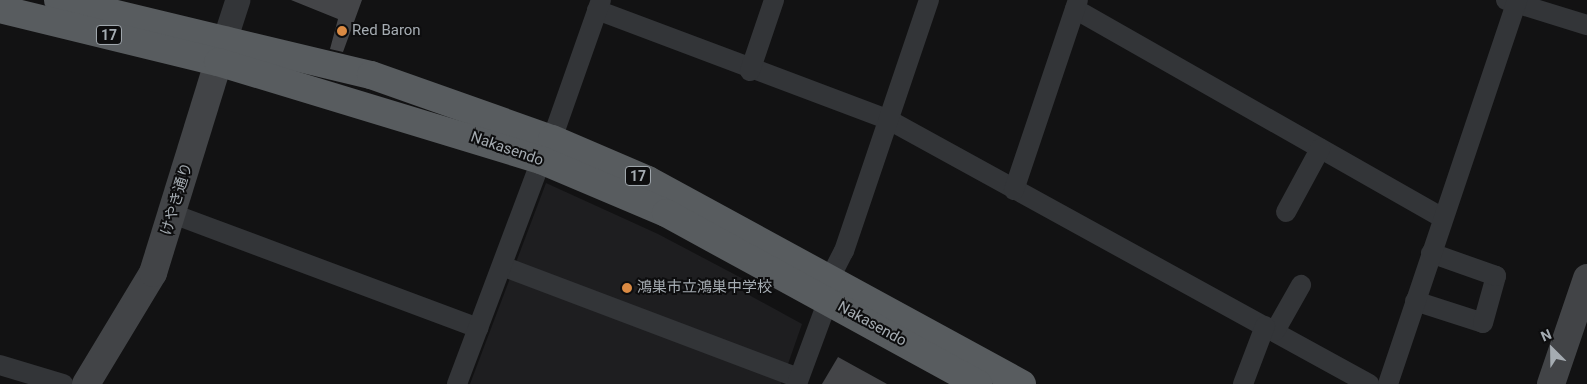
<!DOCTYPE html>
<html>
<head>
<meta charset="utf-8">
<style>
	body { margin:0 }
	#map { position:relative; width:1587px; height:384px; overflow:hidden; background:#121213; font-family:Roboto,"Noto Sans JP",sans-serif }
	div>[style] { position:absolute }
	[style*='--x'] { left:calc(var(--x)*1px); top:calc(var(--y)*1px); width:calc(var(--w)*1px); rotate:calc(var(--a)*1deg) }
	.built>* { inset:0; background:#1e1e20 }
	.building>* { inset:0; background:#444548 }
	.minor>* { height:20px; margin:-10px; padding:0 10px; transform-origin:10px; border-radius:10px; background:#333538 }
	.tertiary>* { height:25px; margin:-12.5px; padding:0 12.5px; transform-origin:12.5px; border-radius:12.5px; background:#333538 }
	.secondary>* { height:28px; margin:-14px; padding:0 14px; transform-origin:14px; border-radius:14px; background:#424447 }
	.trunk>* { height:28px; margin:-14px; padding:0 14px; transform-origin:14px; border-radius:14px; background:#585c5f }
	.dots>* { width:14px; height:14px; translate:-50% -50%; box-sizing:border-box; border:2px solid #0d0d0e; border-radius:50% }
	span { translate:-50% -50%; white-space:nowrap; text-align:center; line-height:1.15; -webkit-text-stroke:4px #0d0d0e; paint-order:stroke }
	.shield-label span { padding:1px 4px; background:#0d0d0e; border:1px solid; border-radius:4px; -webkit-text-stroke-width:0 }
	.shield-label { font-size:14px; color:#a5acb2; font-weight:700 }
	.poi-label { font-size:15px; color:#a5acb2 }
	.left { translate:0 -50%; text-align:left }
	.street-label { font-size:15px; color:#a5acb2 }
	.north { position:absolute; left:1527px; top:324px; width:50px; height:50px; -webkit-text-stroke:4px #0d0d0e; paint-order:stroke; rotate:337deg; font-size:14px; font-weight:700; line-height:20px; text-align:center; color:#a5acb2 }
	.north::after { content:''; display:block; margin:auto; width:18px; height:22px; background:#a5acb2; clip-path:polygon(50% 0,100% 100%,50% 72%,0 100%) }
</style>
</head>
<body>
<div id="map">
	<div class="built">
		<div style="clip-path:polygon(546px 183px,658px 234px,749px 282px,749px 295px,802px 324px,781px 384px,470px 384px)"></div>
	</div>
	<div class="building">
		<div style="clip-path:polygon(291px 0,362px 0,343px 52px,330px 49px,338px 19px)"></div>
		<div style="clip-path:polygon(838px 357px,887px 384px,822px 384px)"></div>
	</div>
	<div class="minor">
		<div style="--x:1506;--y:0;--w:85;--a:17.2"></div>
		<div style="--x:1075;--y:9;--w:423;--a:29.6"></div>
		<div style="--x:597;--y:10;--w:312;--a:20.6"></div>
		<div style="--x:889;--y:120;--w:548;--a:28.81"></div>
		<div style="--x:750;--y:71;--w:75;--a:-71.3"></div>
		<div style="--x:552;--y:139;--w:147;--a:-70.6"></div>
		<div style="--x:1014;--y:190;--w:200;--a:-71.4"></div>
		<div style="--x:1286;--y:212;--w:72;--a:-61.6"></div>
		<div style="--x:173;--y:214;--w:326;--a:20.5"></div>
		<div style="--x:502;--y:266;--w:317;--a:20.7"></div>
		<div style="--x:830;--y:278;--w:30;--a:-63"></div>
		<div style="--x:844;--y:251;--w:265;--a:-71.3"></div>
		<div style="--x:1415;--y:301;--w:71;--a:17.9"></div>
		<div style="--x:1483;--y:323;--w:49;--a:-74.5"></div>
		<div style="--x:1496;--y:276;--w:69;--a:-160.5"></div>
		<div style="--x:1275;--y:331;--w:53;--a:-60.5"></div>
		<div style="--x:0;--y:365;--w:66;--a:16.8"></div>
		<div style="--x:457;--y:384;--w:239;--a:-69.4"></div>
		<div style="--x:797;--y:384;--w:90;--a:-69.7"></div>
		<div style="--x:1243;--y:384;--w:62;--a:-69.2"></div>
		<div style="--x:1388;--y:384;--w:405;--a:-71.4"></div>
	</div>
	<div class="tertiary">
		<div style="--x:225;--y:38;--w:40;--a:-72"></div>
	</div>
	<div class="secondary">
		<div style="--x:86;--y:384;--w:130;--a:-58.9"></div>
		<div style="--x:153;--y:273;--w:244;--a:-72.8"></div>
		<div style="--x:1551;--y:384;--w:112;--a:-71.2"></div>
	</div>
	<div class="trunk">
		<div style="--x:58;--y:0;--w:322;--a:13.5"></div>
		<div style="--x:371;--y:75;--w:192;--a:19.5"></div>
		<div style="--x:552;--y:139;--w:104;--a:23.1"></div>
		<div style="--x:648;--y:180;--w:426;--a:28.6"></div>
		<div style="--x:0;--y:9;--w:224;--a:13.7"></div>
		<div style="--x:218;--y:62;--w:338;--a:16.9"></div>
		<div style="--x:541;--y:160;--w:136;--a:23"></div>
		<div style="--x:666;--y:213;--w:356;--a:28.7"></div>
	</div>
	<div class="dots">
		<div style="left:342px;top:31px;background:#da8a43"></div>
		<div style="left:627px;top:288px;background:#da8a43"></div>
	</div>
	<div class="shield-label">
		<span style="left:109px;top:35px">17</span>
		<span style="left:638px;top:176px">17</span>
	</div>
	<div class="poi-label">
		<span class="left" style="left:352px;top:31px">Red Baron</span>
		<span class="left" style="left:637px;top:288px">鴻巣市立鴻巣中学校</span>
	</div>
	<div class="street-label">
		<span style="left:507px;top:149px;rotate:19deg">Nakasendo</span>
		<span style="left:177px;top:199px;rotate:-73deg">けやき通り</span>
		<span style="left:872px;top:324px;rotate:29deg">Nakasendo</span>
	</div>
	<div class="north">N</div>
</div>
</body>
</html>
